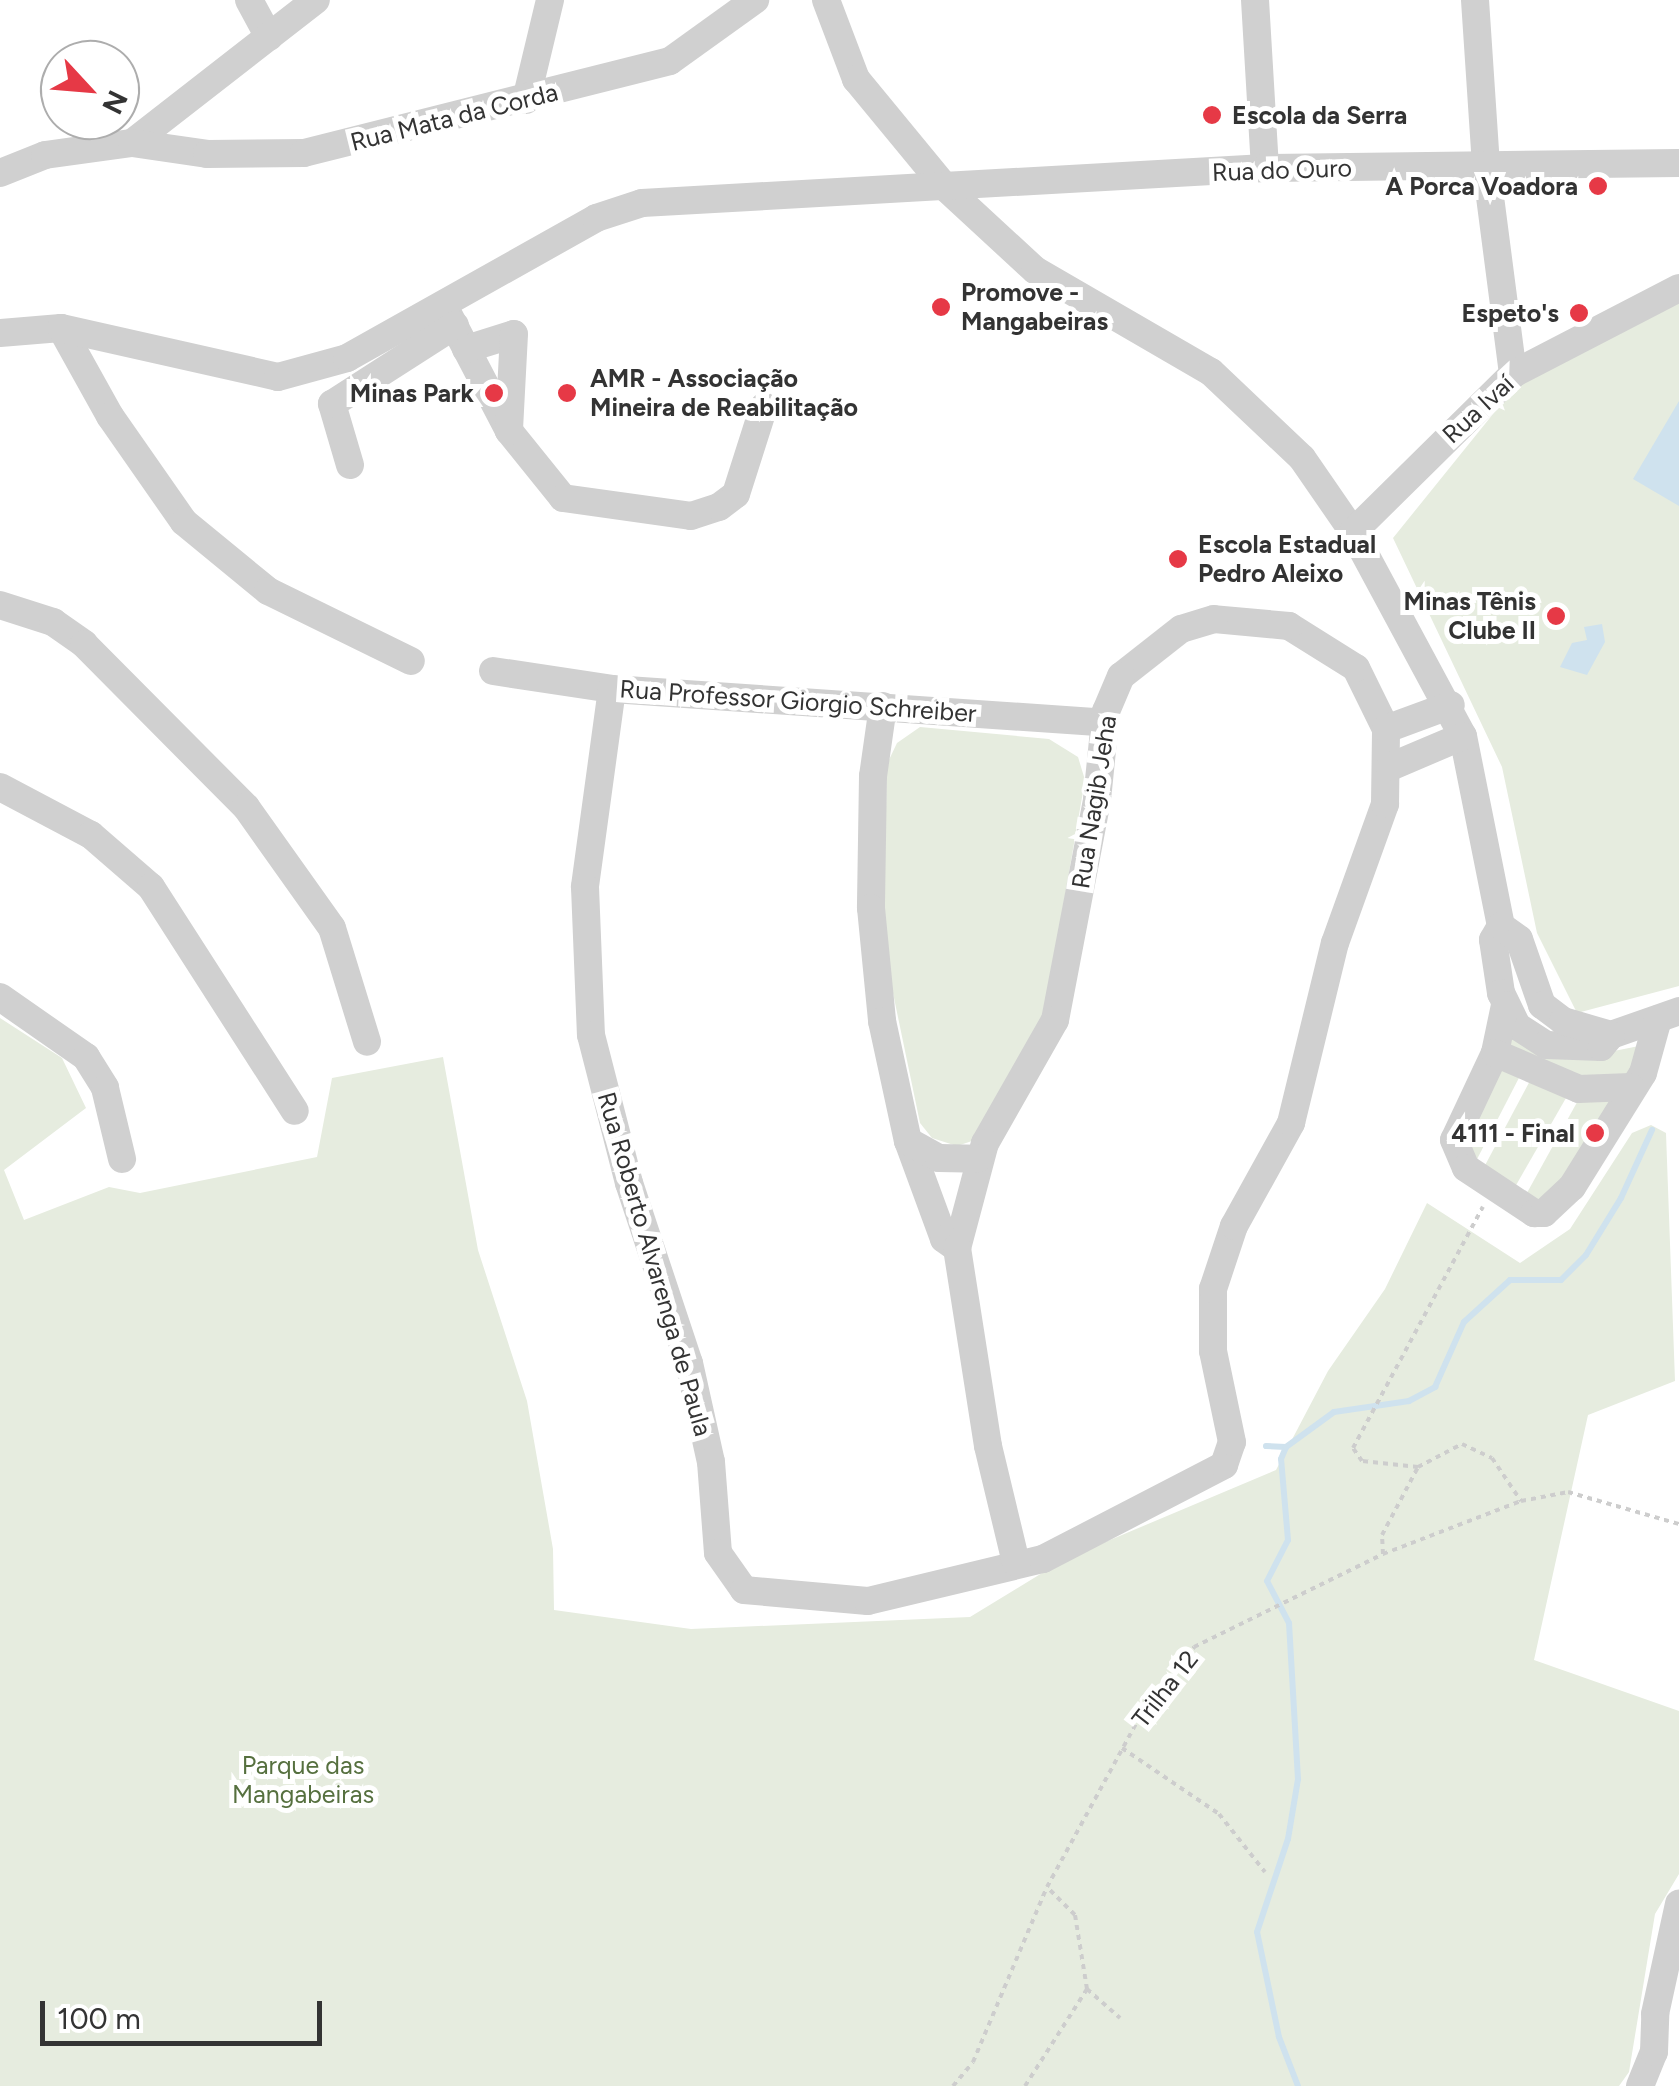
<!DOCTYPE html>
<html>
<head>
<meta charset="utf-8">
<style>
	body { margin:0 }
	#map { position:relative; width:1679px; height:2086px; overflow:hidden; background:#fff; font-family:Figtree,sans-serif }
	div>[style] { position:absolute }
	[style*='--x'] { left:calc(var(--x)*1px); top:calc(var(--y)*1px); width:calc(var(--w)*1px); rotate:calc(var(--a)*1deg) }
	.green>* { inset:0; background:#e6ecdf }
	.water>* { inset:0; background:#cfe2ee }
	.stream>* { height:6px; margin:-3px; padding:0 3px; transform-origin:3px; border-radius:3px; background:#cfe2ee }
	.path>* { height:4px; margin-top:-2px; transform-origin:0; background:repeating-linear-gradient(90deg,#cdcdcd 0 5px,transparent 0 10px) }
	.minor>* { height:28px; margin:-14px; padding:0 14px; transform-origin:14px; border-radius:14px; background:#d0d0d0 }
	.dots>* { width:28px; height:28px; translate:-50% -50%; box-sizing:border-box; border:5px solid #fff; border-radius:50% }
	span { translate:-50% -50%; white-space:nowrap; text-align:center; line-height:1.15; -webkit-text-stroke:10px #fff; paint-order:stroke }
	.poi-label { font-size:25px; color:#333; font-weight:700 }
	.left { translate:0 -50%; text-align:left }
	.right { translate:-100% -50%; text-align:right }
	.street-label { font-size:25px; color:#333 }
	.park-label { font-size:25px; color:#56703f }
	.north { position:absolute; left:40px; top:40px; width:100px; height:100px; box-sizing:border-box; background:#fff; border:2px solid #adadad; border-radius:50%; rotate:116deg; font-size:28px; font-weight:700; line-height:40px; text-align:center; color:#333 }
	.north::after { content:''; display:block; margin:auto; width:35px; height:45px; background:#e63946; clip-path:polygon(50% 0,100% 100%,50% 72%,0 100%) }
	.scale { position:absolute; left:40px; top:2001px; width:282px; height:45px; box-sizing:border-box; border:5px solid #333; border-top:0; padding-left:12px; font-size:30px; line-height:35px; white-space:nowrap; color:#333; -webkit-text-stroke:8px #fff; paint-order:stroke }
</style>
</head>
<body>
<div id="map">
	<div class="green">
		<div style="clip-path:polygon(1679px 303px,1679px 986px,1577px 1013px,1537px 933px,1502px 767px,1393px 538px,1514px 388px)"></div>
		<div style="clip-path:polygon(920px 727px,1049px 739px,1078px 757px,1085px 780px,1044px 1017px,972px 1141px,957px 1146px,932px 1138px,920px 1123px,883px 945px,887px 764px,897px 743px)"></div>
		<div style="clip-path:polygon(0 1018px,62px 1058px,86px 1108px,4px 1170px,24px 1220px,109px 1187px,140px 1193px,317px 1157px,332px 1078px,443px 1057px,478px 1250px,527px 1401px,553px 1549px,554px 1610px,691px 1629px,970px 1617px,1065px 1559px,1276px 1470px,1328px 1371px,1385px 1289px,1427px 1203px,1520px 1263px,1570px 1229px,1632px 1133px,1651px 1125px,1666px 1133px,1675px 1381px,1588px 1415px,1534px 1660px,1679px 1711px,1679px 1874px,1655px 1914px,1629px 2072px,1619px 2086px,0 2086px)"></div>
		<div style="clip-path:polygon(1507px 1024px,1604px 1053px,1639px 1046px,1626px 1079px,1594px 1082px,1502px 1048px)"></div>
		<div style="clip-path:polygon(1500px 1059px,1522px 1072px,1474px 1165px,1460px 1141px)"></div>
		<div style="clip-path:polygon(1532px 1077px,1570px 1091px,1511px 1194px,1482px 1171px)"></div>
		<div style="clip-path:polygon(1622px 1092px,1568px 1183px,1537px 1205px,1523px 1200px,1581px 1095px)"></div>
	</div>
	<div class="water">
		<div style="clip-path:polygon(1679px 401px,1679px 506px,1633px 479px)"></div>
		<div style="clip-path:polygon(1602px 624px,1605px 642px,1587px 675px,1560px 667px,1572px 643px,1587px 640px,1584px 627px)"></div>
	</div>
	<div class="stream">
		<div style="--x:1266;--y:1446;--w:20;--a:3"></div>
		<div style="--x:1298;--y:2086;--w:53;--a:-111.2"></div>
		<div style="--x:1279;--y:2037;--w:107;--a:-101.8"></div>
		<div style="--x:1257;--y:1932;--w:98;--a:-71.6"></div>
		<div style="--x:1288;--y:1839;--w:61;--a:-80.5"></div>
		<div style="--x:1298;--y:1779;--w:156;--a:-93.3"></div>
		<div style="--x:1289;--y:1623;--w:47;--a:-117.6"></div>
		<div style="--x:1267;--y:1581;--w:46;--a:-62.9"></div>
		<div style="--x:1288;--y:1540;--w:81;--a:-94.9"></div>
		<div style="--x:1281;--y:1459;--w:13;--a:-67"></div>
		<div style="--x:1286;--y:1447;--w:59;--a:-36.1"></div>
		<div style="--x:1334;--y:1412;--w:76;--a:-8.3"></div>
		<div style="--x:1409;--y:1401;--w:30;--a:-28"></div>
		<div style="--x:1435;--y:1387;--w:71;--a:-66"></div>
		<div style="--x:1464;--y:1322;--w:62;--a:-42.4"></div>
		<div style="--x:1510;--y:1280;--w:51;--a:0"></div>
		<div style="--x:1561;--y:1280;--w:35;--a:-45"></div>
		<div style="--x:1586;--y:1255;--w:67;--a:-58.4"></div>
		<div style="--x:1621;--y:1198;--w:75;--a:-65.5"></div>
	</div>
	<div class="path">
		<div style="--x:1418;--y:1467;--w:56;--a:-173.9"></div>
		<div style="--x:1362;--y:1461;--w:16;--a:-125"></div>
		<div style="--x:1353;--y:1448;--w:274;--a:-61.7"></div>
		<div style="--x:1383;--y:1554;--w:19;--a:-93"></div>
		<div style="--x:1382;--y:1535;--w:77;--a:-62.1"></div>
		<div style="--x:1418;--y:1467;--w:50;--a:-27.6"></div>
		<div style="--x:1462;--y:1444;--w:33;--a:25"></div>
		<div style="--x:1492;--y:1458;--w:52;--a:56"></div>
		<div style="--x:1122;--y:1748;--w:117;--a:34.2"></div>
		<div style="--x:1219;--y:1814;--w:74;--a:51.6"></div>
		<div style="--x:1087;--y:1989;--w:44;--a:41.3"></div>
		<div style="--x:953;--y:2086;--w:31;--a:-50"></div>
		<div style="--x:973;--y:2062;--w:190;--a:-67.1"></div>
		<div style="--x:1047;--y:1887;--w:200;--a:-61.4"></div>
		<div style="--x:1143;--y:1711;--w:82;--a:-51.4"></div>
		<div style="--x:1194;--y:1647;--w:211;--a:-26.2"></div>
		<div style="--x:1383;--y:1554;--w:148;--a:-21"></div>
		<div style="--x:1521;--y:1501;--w:48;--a:-10.8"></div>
		<div style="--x:1568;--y:1492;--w:116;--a:16.1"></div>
		<div style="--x:1025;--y:2086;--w:115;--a:-57.4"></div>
		<div style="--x:1087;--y:1989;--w:75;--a:-99.2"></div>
		<div style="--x:1075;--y:1915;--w:40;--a:-135"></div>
	</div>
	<div class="minor">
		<div style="--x:249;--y:0;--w:42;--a:61.6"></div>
		<div style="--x:826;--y:0;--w:85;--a:69.2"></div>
		<div style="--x:856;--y:79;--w:141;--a:50.5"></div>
		<div style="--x:946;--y:188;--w:121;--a:42.7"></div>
		<div style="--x:1035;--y:270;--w:203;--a:30.1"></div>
		<div style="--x:1211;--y:372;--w:125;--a:43.4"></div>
		<div style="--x:1302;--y:458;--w:90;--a:55.4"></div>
		<div style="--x:1353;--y:532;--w:232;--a:61.7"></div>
		<div style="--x:1463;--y:736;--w:194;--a:78.7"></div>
		<div style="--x:1501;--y:926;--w:16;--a:120"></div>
		<div style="--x:1493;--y:940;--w:54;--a:81.4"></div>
		<div style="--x:1501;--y:993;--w:37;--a:64"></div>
		<div style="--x:1517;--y:1026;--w:35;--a:33"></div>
		<div style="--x:1546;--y:1045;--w:55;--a:2.1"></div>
		<div style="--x:1601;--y:1047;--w:16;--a:-50"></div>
		<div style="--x:1611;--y:1035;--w:72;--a:-19.4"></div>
		<div style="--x:1255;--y:0;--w:168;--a:86.6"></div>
		<div style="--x:1475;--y:0;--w:166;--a:86.2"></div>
		<div style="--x:1486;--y:166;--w:210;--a:82.6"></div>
		<div style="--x:526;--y:100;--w:103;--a:-76.5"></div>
		<div style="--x:132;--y:143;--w:233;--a:-37.9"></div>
		<div style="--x:0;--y:173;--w:48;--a:-21.8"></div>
		<div style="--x:45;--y:155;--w:88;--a:-7.9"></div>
		<div style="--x:132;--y:143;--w:76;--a:8.3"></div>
		<div style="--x:207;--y:154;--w:97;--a:-0.6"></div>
		<div style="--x:304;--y:153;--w:377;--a:-14.1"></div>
		<div style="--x:670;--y:61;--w:105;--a:-35.7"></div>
		<div style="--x:444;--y:306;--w:141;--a:62.5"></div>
		<div style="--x:509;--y:431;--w:86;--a:51.1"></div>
		<div style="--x:563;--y:498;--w:129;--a:8"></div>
		<div style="--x:691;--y:516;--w:29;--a:-18"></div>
		<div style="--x:719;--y:507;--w:21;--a:-37"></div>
		<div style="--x:736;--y:494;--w:92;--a:-72.3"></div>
		<div style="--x:61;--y:328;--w:101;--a:60.9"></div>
		<div style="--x:110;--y:416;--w:129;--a:55.1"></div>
		<div style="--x:184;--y:522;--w:109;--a:39.4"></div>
		<div style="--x:268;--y:591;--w:159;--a:26.1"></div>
		<div style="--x:0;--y:333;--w:61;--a:-4.7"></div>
		<div style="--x:61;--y:328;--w:222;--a:12.7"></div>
		<div style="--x:278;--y:377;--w:72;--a:-15.4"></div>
		<div style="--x:347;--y:358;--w:286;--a:-29.3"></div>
		<div style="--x:596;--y:218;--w:48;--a:-18.1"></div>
		<div style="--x:642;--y:203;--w:624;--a:-3.22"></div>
		<div style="--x:1265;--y:168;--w:414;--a:-0.7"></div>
		<div style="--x:466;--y:349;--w:50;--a:-17.4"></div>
		<div style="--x:514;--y:334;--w:97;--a:93"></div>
		<div style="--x:350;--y:465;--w:64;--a:-106.4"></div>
		<div style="--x:332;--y:404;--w:146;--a:-32.7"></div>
		<div style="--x:1353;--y:532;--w:225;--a:-44.6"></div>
		<div style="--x:1513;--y:374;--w:187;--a:-27.4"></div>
		<div style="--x:0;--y:605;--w:56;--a:17.8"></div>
		<div style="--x:53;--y:622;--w:38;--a:35"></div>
		<div style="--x:84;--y:644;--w:230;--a:45.2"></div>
		<div style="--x:246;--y:807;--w:148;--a:54.6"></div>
		<div style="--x:332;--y:928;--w:119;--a:72.9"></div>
		<div style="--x:493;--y:671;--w:120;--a:8.6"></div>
		<div style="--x:612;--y:689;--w:494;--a:3.9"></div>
		<div style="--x:612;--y:689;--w:200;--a:97.8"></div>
		<div style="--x:585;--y:887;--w:148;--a:87.7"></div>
		<div style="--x:591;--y:1035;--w:153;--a:75.6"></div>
		<div style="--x:629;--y:1183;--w:190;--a:71.6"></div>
		<div style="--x:689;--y:1363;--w:101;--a:77.5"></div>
		<div style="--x:711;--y:1462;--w:91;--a:85.6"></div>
		<div style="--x:718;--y:1553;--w:45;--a:54.9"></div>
		<div style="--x:744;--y:1590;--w:124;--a:5.1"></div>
		<div style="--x:868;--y:1601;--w:180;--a:-13.5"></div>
		<div style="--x:1043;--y:1559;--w:204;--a:-27.4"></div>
		<div style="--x:1224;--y:1465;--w:24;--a:-71"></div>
		<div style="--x:1232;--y:1442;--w:93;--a:-101.8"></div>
		<div style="--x:1213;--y:1351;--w:62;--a:-90"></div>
		<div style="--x:1213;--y:1289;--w:66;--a:-71.6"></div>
		<div style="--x:1234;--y:1226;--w:118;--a:-61"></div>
		<div style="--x:1291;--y:1123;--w:185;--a:-76.3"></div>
		<div style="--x:1335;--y:943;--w:148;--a:-70.2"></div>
		<div style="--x:1385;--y:804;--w:75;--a:-89.2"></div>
		<div style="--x:1386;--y:729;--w:68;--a:-116.2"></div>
		<div style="--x:1356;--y:668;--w:79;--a:-147.9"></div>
		<div style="--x:1289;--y:626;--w:75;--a:-174.7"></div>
		<div style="--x:1214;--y:619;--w:34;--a:163"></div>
		<div style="--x:1181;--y:629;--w:76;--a:141.9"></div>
		<div style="--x:1121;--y:676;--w:38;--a:113"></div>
		<div style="--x:1106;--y:711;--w:89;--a:95.8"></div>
		<div style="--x:1097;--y:800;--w:224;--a:100.8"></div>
		<div style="--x:1055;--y:1020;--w:142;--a:119.6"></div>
		<div style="--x:985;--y:1143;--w:109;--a:104.9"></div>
		<div style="--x:883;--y:706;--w:71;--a:98.1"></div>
		<div style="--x:873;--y:776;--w:132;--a:90.9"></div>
		<div style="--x:871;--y:908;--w:114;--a:84.4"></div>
		<div style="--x:882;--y:1021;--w:123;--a:77.8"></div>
		<div style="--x:908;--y:1141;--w:104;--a:69.8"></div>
		<div style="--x:944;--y:1239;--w:16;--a:35"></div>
		<div style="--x:957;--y:1248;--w:200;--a:81.1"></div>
		<div style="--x:988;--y:1446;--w:120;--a:76.5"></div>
		<div style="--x:1386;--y:729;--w:69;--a:-20.3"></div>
		<div style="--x:1390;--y:767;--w:79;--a:-23"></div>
		<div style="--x:0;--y:787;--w:103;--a:27.8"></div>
		<div style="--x:91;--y:835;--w:79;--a:40.9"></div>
		<div style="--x:151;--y:887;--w:266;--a:57.3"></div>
		<div style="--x:1501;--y:926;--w:22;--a:36"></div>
		<div style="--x:1519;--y:939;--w:70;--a:70.8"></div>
		<div style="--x:1542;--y:1005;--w:26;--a:37"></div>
		<div style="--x:1563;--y:1021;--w:50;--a:16.3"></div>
		<div style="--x:0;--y:997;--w:105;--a:34.9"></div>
		<div style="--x:86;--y:1057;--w:36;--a:58"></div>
		<div style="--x:105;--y:1088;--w:73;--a:76.5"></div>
		<div style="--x:1505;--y:1005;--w:49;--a:101.8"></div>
		<div style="--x:1495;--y:1053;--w:96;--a:115.2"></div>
		<div style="--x:1454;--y:1140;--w:30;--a:67"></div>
		<div style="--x:1466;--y:1168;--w:82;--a:33.5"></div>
		<div style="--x:1534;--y:1213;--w:10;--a:0"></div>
		<div style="--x:1544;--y:1213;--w:38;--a:-43"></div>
		<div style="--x:1572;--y:1187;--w:134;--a:-58.1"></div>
		<div style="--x:1643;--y:1073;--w:56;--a:-74.5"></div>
		<div style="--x:1495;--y:1053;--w:91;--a:23.2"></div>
		<div style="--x:1579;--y:1089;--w:52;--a:-2.2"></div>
		<div style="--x:908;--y:1141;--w:35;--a:29"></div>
		<div style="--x:939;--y:1158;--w:39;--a:1"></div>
		<div style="--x:1640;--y:2086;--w:37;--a:-68"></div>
		<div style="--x:1654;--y:2052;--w:38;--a:-88"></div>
		<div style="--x:1655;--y:2014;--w:113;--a:-77.7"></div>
	</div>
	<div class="dots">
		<div style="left:1212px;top:115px;background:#e63946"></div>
		<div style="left:1598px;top:186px;background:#e63946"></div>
		<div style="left:941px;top:307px;background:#e63946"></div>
		<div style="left:1579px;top:313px;background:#e63946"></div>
		<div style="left:494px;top:393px;background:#e63946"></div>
		<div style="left:567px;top:393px;background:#e63946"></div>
		<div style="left:1178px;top:559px;background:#e63946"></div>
		<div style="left:1556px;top:616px;background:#e63946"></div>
		<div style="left:1595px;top:1133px;background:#e63946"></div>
	</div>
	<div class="poi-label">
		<span class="left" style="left:1232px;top:115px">Escola da Serra</span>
		<span class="right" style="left:1578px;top:186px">A Porca Voadora</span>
		<span class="left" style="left:961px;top:307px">Promove -<br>Mangabeiras</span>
		<span class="right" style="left:1559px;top:313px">Espeto's</span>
		<span class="left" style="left:590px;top:393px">AMR - Associação<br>Mineira de Reabilitação</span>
		<span class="right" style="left:474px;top:393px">Minas Park</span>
		<span class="left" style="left:1198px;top:559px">Escola Estadual<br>Pedro Aleixo</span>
		<span class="right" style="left:1536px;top:616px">Minas Tênis<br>Clube II</span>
		<span class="right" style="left:1575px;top:1133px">4111 - Final</span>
	</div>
	<div class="street-label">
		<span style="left:454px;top:117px;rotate:-14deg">Rua Mata da Corda</span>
		<span style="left:1282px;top:170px;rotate:-2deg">Rua do Ouro</span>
		<span style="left:1478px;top:409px;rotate:-43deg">Rua Ivaí</span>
		<span style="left:798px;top:701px;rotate:4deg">Rua Professor Giorgio Schreiber</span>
		<span style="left:1094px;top:802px;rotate:-81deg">Rua Nagib Jeha</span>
		<span style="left:655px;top:1264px;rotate:74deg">Rua Roberto Alvarenga de Paula</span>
		<span style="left:1165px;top:1689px;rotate:-52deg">Trilha 12</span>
	</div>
	<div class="park-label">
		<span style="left:303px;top:1780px">Parque das<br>Mangabeiras</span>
	</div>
	<div class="north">N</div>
	<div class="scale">100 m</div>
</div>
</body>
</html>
